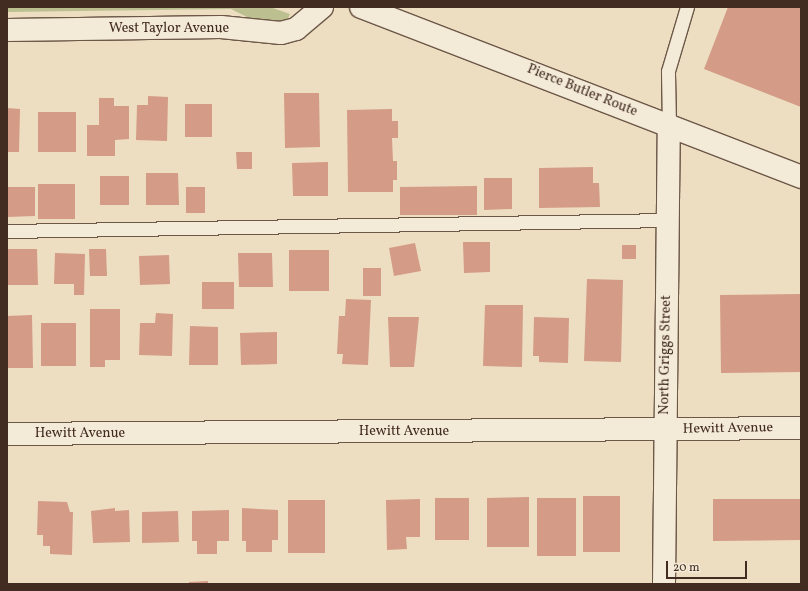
<!DOCTYPE html>
<html>
<head>
<meta charset="utf-8">
<style>
	body { margin:0 }
	#map { position:relative; width:808px; height:591px; overflow:hidden; background:#eddec2; font-family:Vollkorn,serif }
	div>[style] { position:absolute }
	[style*='--x'] { left:calc(var(--x)*1px); top:calc(var(--y)*1px); width:calc(var(--w)*1px); rotate:calc(var(--a)*1deg) }
	.green>* { inset:0; background:#bcc090 }
	.building>* { inset:0; background:#d49b86 }
	.roads { filter:drop-shadow(1px 0 #6d5848) drop-shadow(-1px 0 #6d5848) drop-shadow(0 1px #6d5848) drop-shadow(0 -1px #6d5848) }
	.service>* { height:13px; margin:-6.5px; padding:0 6.5px; transform-origin:6.5px; border-radius:6.5px; background:#f3ead7 }
	.minor>* { height:22px; margin:-11px; padding:0 11px; transform-origin:11px; border-radius:11px; background:#f3ead7 }
	.secondary>* { height:22px; margin:-11px; padding:0 11px; transform-origin:11px; border-radius:11px; background:#f3ead7 }
	span { translate:-50% -50%; white-space:nowrap; text-align:center; line-height:1.15; -webkit-text-stroke:3px #f3ead7; paint-order:stroke }
	.street-label { font-size:14px; color:#422b20 }
	.frame { position:absolute; inset:0; border:8px solid #422b20; pointer-events:none }
	.scale { position:absolute; left:666px; top:561px; width:81px; height:18px; box-sizing:border-box; border:2px solid #422b20; border-top:0; padding-left:5px; font-size:12px; line-height:14px; white-space:nowrap; color:#422b20; -webkit-text-stroke:3px #f3ead7; paint-order:stroke }
</style>
</head>
<body>
<div id="map">
	<div class="green">
		<div style="clip-path:polygon(7px 7px,270px 7px,290px 14px,287px 21px,261px 24px,231px 9px,7px 12px)"></div>
	</div>
	<div class="building">
		<div style="clip-path:polygon(728px 7px,801px 7px,801px 107px,704px 69px)"></div>
		<div style="clip-path:polygon(284px 93px,319px 93px,320px 147px,285px 148px)"></div>
		<div style="clip-path:polygon(148px 96px,168px 97px,167px 141px,136px 140px,137px 105px,148px 105px)"></div>
		<div style="clip-path:polygon(99px 98px,114px 98px,114px 106px,129px 106px,129px 139px,115px 140px,115px 156px,87px 156px,87px 125px,99px 125px)"></div>
		<div style="clip-path:polygon(185px 104px,212px 104px,212px 137px,185px 137px)"></div>
		<div style="clip-path:polygon(7px 108px,20px 109px,19px 152px,7px 152px)"></div>
		<div style="clip-path:polygon(392px 109px,392px 121px,398px 121px,398px 138px,392px 138px,393px 161px,397px 161px,397px 180px,393px 180px,393px 192px,348px 192px,347px 110px)"></div>
		<div style="clip-path:polygon(38px 112px,76px 112px,76px 152px,38px 152px)"></div>
		<div style="clip-path:polygon(236px 152px,252px 152px,252px 169px,237px 169px)"></div>
		<div style="clip-path:polygon(328px 162px,328px 196px,293px 196px,292px 163px)"></div>
		<div style="clip-path:polygon(593px 167px,593px 183px,599px 183px,600px 207px,539px 208px,539px 168px)"></div>
		<div style="clip-path:polygon(146px 173px,178px 173px,179px 205px,146px 205px)"></div>
		<div style="clip-path:polygon(100px 176px,129px 176px,129px 205px,100px 205px)"></div>
		<div style="clip-path:polygon(484px 178px,512px 178px,512px 209px,484px 210px)"></div>
		<div style="clip-path:polygon(38px 184px,75px 184px,75px 219px,38px 219px)"></div>
		<div style="clip-path:polygon(477px 186px,477px 215px,400px 215px,400px 187px)"></div>
		<div style="clip-path:polygon(7px 187px,35px 187px,35px 216px,7px 217px)"></div>
		<div style="clip-path:polygon(186px 187px,205px 187px,205px 213px,186px 213px)"></div>
		<div style="clip-path:polygon(463px 242px,490px 242px,490px 272px,464px 273px)"></div>
		<div style="clip-path:polygon(415px 243px,421px 271px,394px 276px,389px 248px)"></div>
		<div style="clip-path:polygon(622px 245px,636px 245px,636px 259px,622px 259px)"></div>
		<div style="clip-path:polygon(7px 249px,37px 249px,38px 285px,7px 285px)"></div>
		<div style="clip-path:polygon(89px 249px,106px 249px,107px 276px,90px 276px)"></div>
		<div style="clip-path:polygon(289px 250px,329px 250px,329px 291px,289px 291px)"></div>
		<div style="clip-path:polygon(55px 253px,85px 254px,84px 295px,74px 295px,74px 284px,54px 284px)"></div>
		<div style="clip-path:polygon(238px 253px,272px 253px,273px 287px,239px 287px)"></div>
		<div style="clip-path:polygon(169px 255px,170px 284px,140px 285px,139px 256px)"></div>
		<div style="clip-path:polygon(363px 268px,381px 268px,381px 296px,363px 296px)"></div>
		<div style="clip-path:polygon(587px 279px,623px 280px,621px 362px,584px 361px)"></div>
		<div style="clip-path:polygon(202px 282px,234px 282px,234px 309px,202px 309px)"></div>
		<div style="clip-path:polygon(801px 294px,801px 372px,721px 373px,720px 295px)"></div>
		<div style="clip-path:polygon(346px 299px,371px 300px,368px 365px,342px 364px,343px 354px,337px 354px,339px 316px,345px 316px)"></div>
		<div style="clip-path:polygon(485px 305px,523px 305px,522px 367px,483px 366px)"></div>
		<div style="clip-path:polygon(90px 309px,120px 309px,120px 360px,105px 360px,105px 367px,90px 367px)"></div>
		<div style="clip-path:polygon(156px 313px,173px 314px,172px 356px,139px 355px,140px 323px,155px 323px)"></div>
		<div style="clip-path:polygon(32px 315px,33px 368px,7px 368px,7px 316px)"></div>
		<div style="clip-path:polygon(388px 317px,419px 317px,414px 367px,390px 367px)"></div>
		<div style="clip-path:polygon(534px 317px,569px 318px,568px 363px,539px 362px,539px 356px,533px 356px)"></div>
		<div style="clip-path:polygon(41px 323px,76px 323px,76px 366px,41px 366px)"></div>
		<div style="clip-path:polygon(190px 326px,218px 327px,218px 365px,189px 365px)"></div>
		<div style="clip-path:polygon(277px 332px,277px 364px,241px 365px,240px 333px)"></div>
		<div style="clip-path:polygon(583px 496px,620px 496px,620px 552px,583px 552px)"></div>
		<div style="clip-path:polygon(529px 497px,529px 547px,487px 547px,487px 498px)"></div>
		<div style="clip-path:polygon(435px 498px,469px 498px,469px 540px,435px 540px)"></div>
		<div style="clip-path:polygon(537px 498px,576px 498px,576px 556px,537px 556px)"></div>
		<div style="clip-path:polygon(420px 499px,420px 537px,406px 537px,407px 549px,387px 550px,386px 500px)"></div>
		<div style="clip-path:polygon(713px 499px,800px 499px,800px 540px,713px 541px)"></div>
		<div style="clip-path:polygon(288px 500px,325px 500px,325px 553px,288px 553px)"></div>
		<div style="clip-path:polygon(38px 501px,67px 502px,70px 512px,73px 512px,72px 555px,50px 554px,50px 546px,43px 546px,43px 535px,37px 535px)"></div>
		<div style="clip-path:polygon(115px 508px,115px 511px,129px 510px,130px 542px,93px 543px,91px 511px)"></div>
		<div style="clip-path:polygon(242px 508px,278px 510px,278px 540px,272px 540px,272px 552px,246px 552px,246px 541px,242px 541px)"></div>
		<div style="clip-path:polygon(229px 510px,229px 541px,217px 541px,217px 554px,197px 554px,197px 541px,192px 541px,192px 511px)"></div>
		<div style="clip-path:polygon(178px 511px,179px 542px,142px 543px,142px 512px)"></div>
		<div style="clip-path:polygon(208px 581px,208px 584px,189px 584px,189px 582px)"></div>
	</div>
	<div class="roads">
		<div class="service">
			<div style="--x:669;--y:125;--w:54;--a:-91.1"></div>
			<div style="--x:668;--y:71;--w:67;--a:-73.5"></div>
			<div style="--x:7;--y:231;--w:662;--a:-0.95"></div>
		</div>
		<div class="minor">
			<div style="--x:7;--y:30;--w:214;--a:-0.8"></div>
			<div style="--x:221;--y:27;--w:60;--a:5.7"></div>
			<div style="--x:281;--y:33;--w:16;--a:-15"></div>
			<div style="--x:296;--y:29;--w:34;--a:-40"></div>
			<div style="--x:7;--y:434;--w:794;--a:-0.43"></div>
			<div style="--x:664;--y:584;--w:459;--a:-89.4"></div>
		</div>
		<div class="secondary">
			<div style="--x:361;--y:7;--w:472;--a:21.1"></div>
		</div>
	</div>
	<div class="street-label">
		<span style="left:169px;top:29px">West Taylor Avenue</span>
		<span style="left:582px;top:91px;rotate:22deg">Pierce Butler Route</span>
		<span style="left:666px;top:355px;rotate:-89deg">North Griggs Street</span>
		<span style="left:728px;top:429px;rotate:-1deg">Hewitt Avenue</span>
		<span style="left:404px;top:432px">Hewitt Avenue</span>
		<span style="left:80px;top:434px">Hewitt Avenue</span>
	</div>
	<div class="frame"></div>
	<div class="scale">20 m</div>
</div>
</body>
</html>
